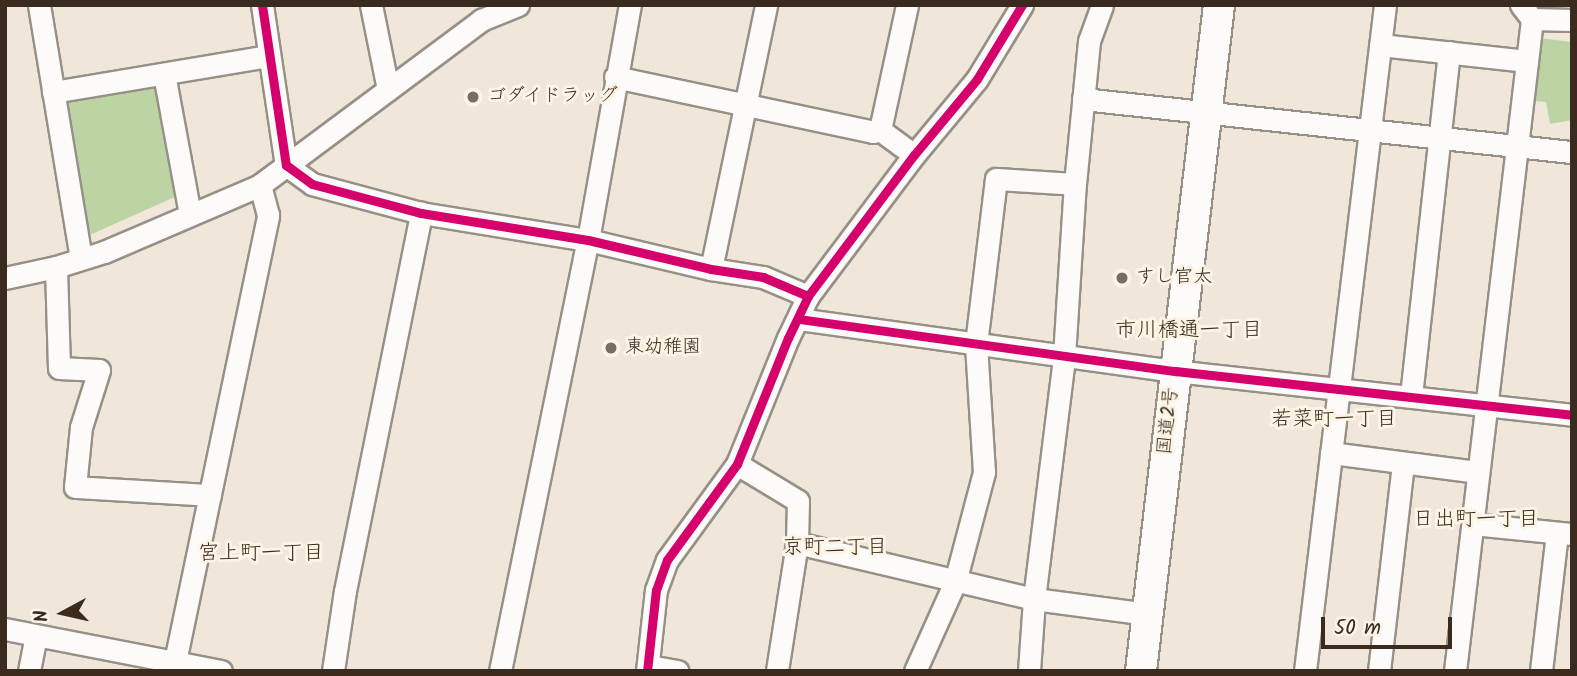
<!DOCTYPE html>
<html>
<head>
<meta charset="utf-8">
<style>
	body { margin:0 }
	#map { position:relative; width:1577px; height:676px; overflow:hidden; background:#f0e7da; font-family:Kalam,"Klee One",sans-serif }
	div>[style] { position:absolute }
	[style*='--x'] { left:calc(var(--x)*1px); top:calc(var(--y)*1px); width:calc(var(--w)*1px); rotate:calc(var(--a)*1deg) }
	.green>* { inset:0; background:#bcd4a4 }
	.roads { filter:drop-shadow(2px 0 #969087) drop-shadow(-2px 0 #969087) drop-shadow(0 2px #969087) drop-shadow(0 -2px #969087) }
	.minor>* { height:21px; margin:-10.5px; padding:0 10.5px; transform-origin:10.5px; border-radius:10.5px; background:#fdfbf9 }
	.highway>* { height:30px; margin:-15px; padding:0 15px; transform-origin:15px; border-radius:15px; background:#fdfbf9 }
	.cycleway>* { height:9px; margin:-4.5px; padding:0 4.5px; transform-origin:4.5px; border-radius:4.5px; background:#d6006c }
	.dots>* { width:19px; height:19px; translate:-50% -50%; box-sizing:border-box; border:4px solid #fcf5e5; border-radius:50% }
	span { translate:-50% -50%; white-space:nowrap; text-align:center; line-height:1.15; -webkit-text-stroke:6px #fcf5e5; paint-order:stroke }
	.poi-label { font-size:19px; color:#3b2a1e }
	.left { translate:0 -50%; text-align:left }
	.street-label { font-size:19px; color:#3b2a1e }
	.neighbourhood-label { font-size:21px; color:#3b2a1e }
	.frame { position:absolute; inset:0; border:7px solid #3b2a1e; pointer-events:none }
	.north { position:absolute; left:28px; top:578px; width:70px; height:70px; -webkit-text-stroke:5px #fcf5e5; paint-order:stroke; rotate:262deg; font-size:19px; font-weight:700; line-height:28px; text-align:center; color:#3b2a1e }
	.north::after { content:''; display:block; margin:auto; width:24px; height:32px; background:#3b2a1e; clip-path:polygon(50% 0,100% 100%,50% 72%,0 100%) }
	.scale { position:absolute; left:1321px; top:617px; width:131px; height:32px; box-sizing:border-box; border:4px solid #3b2a1e; border-top:0; padding-left:9px; font-size:21px; line-height:24px; white-space:nowrap; color:#3b2a1e; -webkit-text-stroke:5px #fcf5e5; paint-order:stroke }
</style>
</head>
<body>
<div id="map">
	<div class="green">
		<div style="clip-path:polygon(1539px 38px,1572px 42px,1572px 120px,1550px 124px,1546px 102px,1532px 101px)"></div>
		<div style="clip-path:polygon(151px 85px,160px 89px,177px 196px,92px 234px,84px 230px,65px 104px,71px 95px)"></div>
	</div>
	<div class="roads">
		<div class="minor">
			<div style="--x:39;--y:5;--w:257;--a:80.6"></div>
			<div style="--x:262;--y:5;--w:162;--a:81.5"></div>
			<div style="--x:286;--y:165;--w:32;--a:36"></div>
			<div style="--x:312;--y:184;--w:113;--a:14.9"></div>
			<div style="--x:421;--y:213;--w:169;--a:9.2"></div>
			<div style="--x:588;--y:240;--w:126;--a:13.3"></div>
			<div style="--x:711;--y:269;--w:53;--a:8.7"></div>
			<div style="--x:763;--y:277;--w:49;--a:22.9"></div>
			<div style="--x:371;--y:5;--w:86;--a:78.6"></div>
			<div style="--x:1532;--y:19;--w:40;--a:1.4"></div>
			<div style="--x:1380;--y:45;--w:148;--a:6.2"></div>
			<div style="--x:164;--y:74;--w:142;--a:79.5"></div>
			<div style="--x:615;--y:77;--w:264;--a:12"></div>
			<div style="--x:873;--y:132;--w:7;--a:-16"></div>
			<div style="--x:880;--y:130;--w:42;--a:36.3"></div>
			<div style="--x:53;--y:92;--w:219;--a:-9.5"></div>
			<div style="--x:1083;--y:99;--w:492;--a:6.2"></div>
			<div style="--x:880;--y:130;--w:128;--a:-77.8"></div>
			<div style="--x:56;--y:267;--w:101;--a:88.3"></div>
			<div style="--x:59;--y:368;--w:40;--a:2.9"></div>
			<div style="--x:99;--y:370;--w:60;--a:107.5"></div>
			<div style="--x:81;--y:427;--w:60;--a:95.7"></div>
			<div style="--x:75;--y:487;--w:135;--a:3.4"></div>
			<div style="--x:711;--y:269;--w:270;--a:-78.2"></div>
			<div style="--x:5;--y:278;--w:52;--a:-12.2"></div>
			<div style="--x:56;--y:267;--w:50;--a:-17.4"></div>
			<div style="--x:104;--y:252;--w:170;--a:-23.2"></div>
			<div style="--x:260;--y:185;--w:276;--a:-36.7"></div>
			<div style="--x:481;--y:20;--w:40;--a:-22"></div>
			<div style="--x:799;--y:319;--w:380;--a:7.9"></div>
			<div style="--x:1175;--y:371;--w:399;--a:6.3"></div>
			<div style="--x:1411;--y:396;--w:346;--a:-83.7"></div>
			<div style="--x:1331;--y:453;--w:148;--a:7.4"></div>
			<div style="--x:737;--y:464;--w:71;--a:31.2"></div>
			<div style="--x:798;--y:501;--w:42;--a:91.4"></div>
			<div style="--x:797;--y:543;--w:130;--a:98.9"></div>
			<div style="--x:1473;--y:524;--w:100;--a:5.8"></div>
			<div style="--x:797;--y:543;--w:244;--a:13.3"></div>
			<div style="--x:1034;--y:599;--w:115;--a:7.5"></div>
			<div style="--x:5;--y:629;--w:220;--a:11"></div>
			<div style="--x:649;--y:666;--w:29;--a:10"></div>
			<div style="--x:29;--y:671;--w:36;--a:-79"></div>
			<div style="--x:173;--y:671;--w:466;--a:-78.2"></div>
			<div style="--x:268;--y:215;--w:31;--a:-105"></div>
			<div style="--x:333;--y:671;--w:81;--a:-81.5"></div>
			<div style="--x:345;--y:591;--w:386;--a:-78.6"></div>
			<div style="--x:500;--y:671;--w:440;--a:-78.5"></div>
			<div style="--x:588;--y:240;--w:239;--a:-79.9"></div>
			<div style="--x:647;--y:671;--w:81;--a:-83.7"></div>
			<div style="--x:656;--y:590;--w:32;--a:-70"></div>
			<div style="--x:667;--y:560;--w:119;--a:-53.9"></div>
			<div style="--x:737;--y:464;--w:136;--a:-68"></div>
			<div style="--x:788;--y:338;--w:47;--a:-64.5"></div>
			<div style="--x:808;--y:296;--w:176;--a:-53.1"></div>
			<div style="--x:914;--y:155;--w:99;--a:-50.3"></div>
			<div style="--x:977;--y:79;--w:87;--a:-58.7"></div>
			<div style="--x:915;--y:671;--w:98;--a:-65.8"></div>
			<div style="--x:955;--y:582;--w:114;--a:-75.2"></div>
			<div style="--x:984;--y:472;--w:128;--a:-93.6"></div>
			<div style="--x:976;--y:344;--w:166;--a:-83.1"></div>
			<div style="--x:996;--y:179;--w:79;--a:3.6"></div>
			<div style="--x:1029;--y:671;--w:72;--a:-86"></div>
			<div style="--x:1034;--y:599;--w:244;--a:-82.9"></div>
			<div style="--x:1064;--y:357;--w:173;--a:-86.4"></div>
			<div style="--x:1075;--y:184;--w:144;--a:-84.4"></div>
			<div style="--x:1089;--y:41;--w:38;--a:-70"></div>
			<div style="--x:1305;--y:671;--w:671;--a:-83.15"></div>
			<div style="--x:1379;--y:671;--w:209;--a:-83.4"></div>
			<div style="--x:1455;--y:671;--w:657;--a:-83.26"></div>
			<div style="--x:1532;--y:19;--w:18;--a:-128"></div>
			<div style="--x:1541;--y:671;--w:139;--a:-83.4"></div>
		</div>
		<div class="highway">
			<div style="--x:1141;--y:671;--w:671;--a:-83.32"></div>
		</div>
	</div>
	<div class="cycleway">
		<div style="--x:262;--y:5;--w:162;--a:81.5"></div>
		<div style="--x:286;--y:165;--w:32;--a:36"></div>
		<div style="--x:312;--y:184;--w:113;--a:14.9"></div>
		<div style="--x:421;--y:213;--w:169;--a:9.2"></div>
		<div style="--x:588;--y:240;--w:126;--a:13.3"></div>
		<div style="--x:711;--y:269;--w:53;--a:8.7"></div>
		<div style="--x:763;--y:277;--w:49;--a:22.9"></div>
		<div style="--x:799;--y:319;--w:380;--a:7.9"></div>
		<div style="--x:1175;--y:371;--w:399;--a:6.3"></div>
		<div style="--x:647;--y:671;--w:81;--a:-83.7"></div>
		<div style="--x:656;--y:590;--w:32;--a:-70"></div>
		<div style="--x:667;--y:560;--w:119;--a:-53.9"></div>
		<div style="--x:737;--y:464;--w:136;--a:-68"></div>
		<div style="--x:788;--y:338;--w:47;--a:-64.5"></div>
		<div style="--x:808;--y:296;--w:176;--a:-53.1"></div>
		<div style="--x:914;--y:155;--w:99;--a:-50.3"></div>
		<div style="--x:977;--y:79;--w:87;--a:-58.7"></div>
	</div>
	<div class="dots">
		<div style="left:473px;top:97px;background:#7a6c60"></div>
		<div style="left:1122px;top:278px;background:#7a6c60"></div>
		<div style="left:611px;top:348px;background:#7a6c60"></div>
	</div>
	<div class="poi-label">
		<span class="left" style="left:487px;top:97px">ゴダイドラッグ</span>
		<span class="left" style="left:1136px;top:278px">すし官太</span>
		<span class="left" style="left:625px;top:348px">東幼稚園</span>
	</div>
	<div class="street-label">
		<span style="left:1169px;top:421px;rotate:-84deg">国道2号</span>
	</div>
	<div class="neighbourhood-label">
		<span style="left:1189px;top:331px">市川橋通一丁目</span>
		<span style="left:1334px;top:420px">若菜町一丁目</span>
		<span style="left:1476px;top:520px">日出町一丁目</span>
		<span style="left:835px;top:548px">京町二丁目</span>
		<span style="left:261px;top:554px">宮上町一丁目</span>
	</div>
	<div class="frame"></div>
	<div class="north">N</div>
	<div class="scale">50 m</div>
</div>
</body>
</html>
